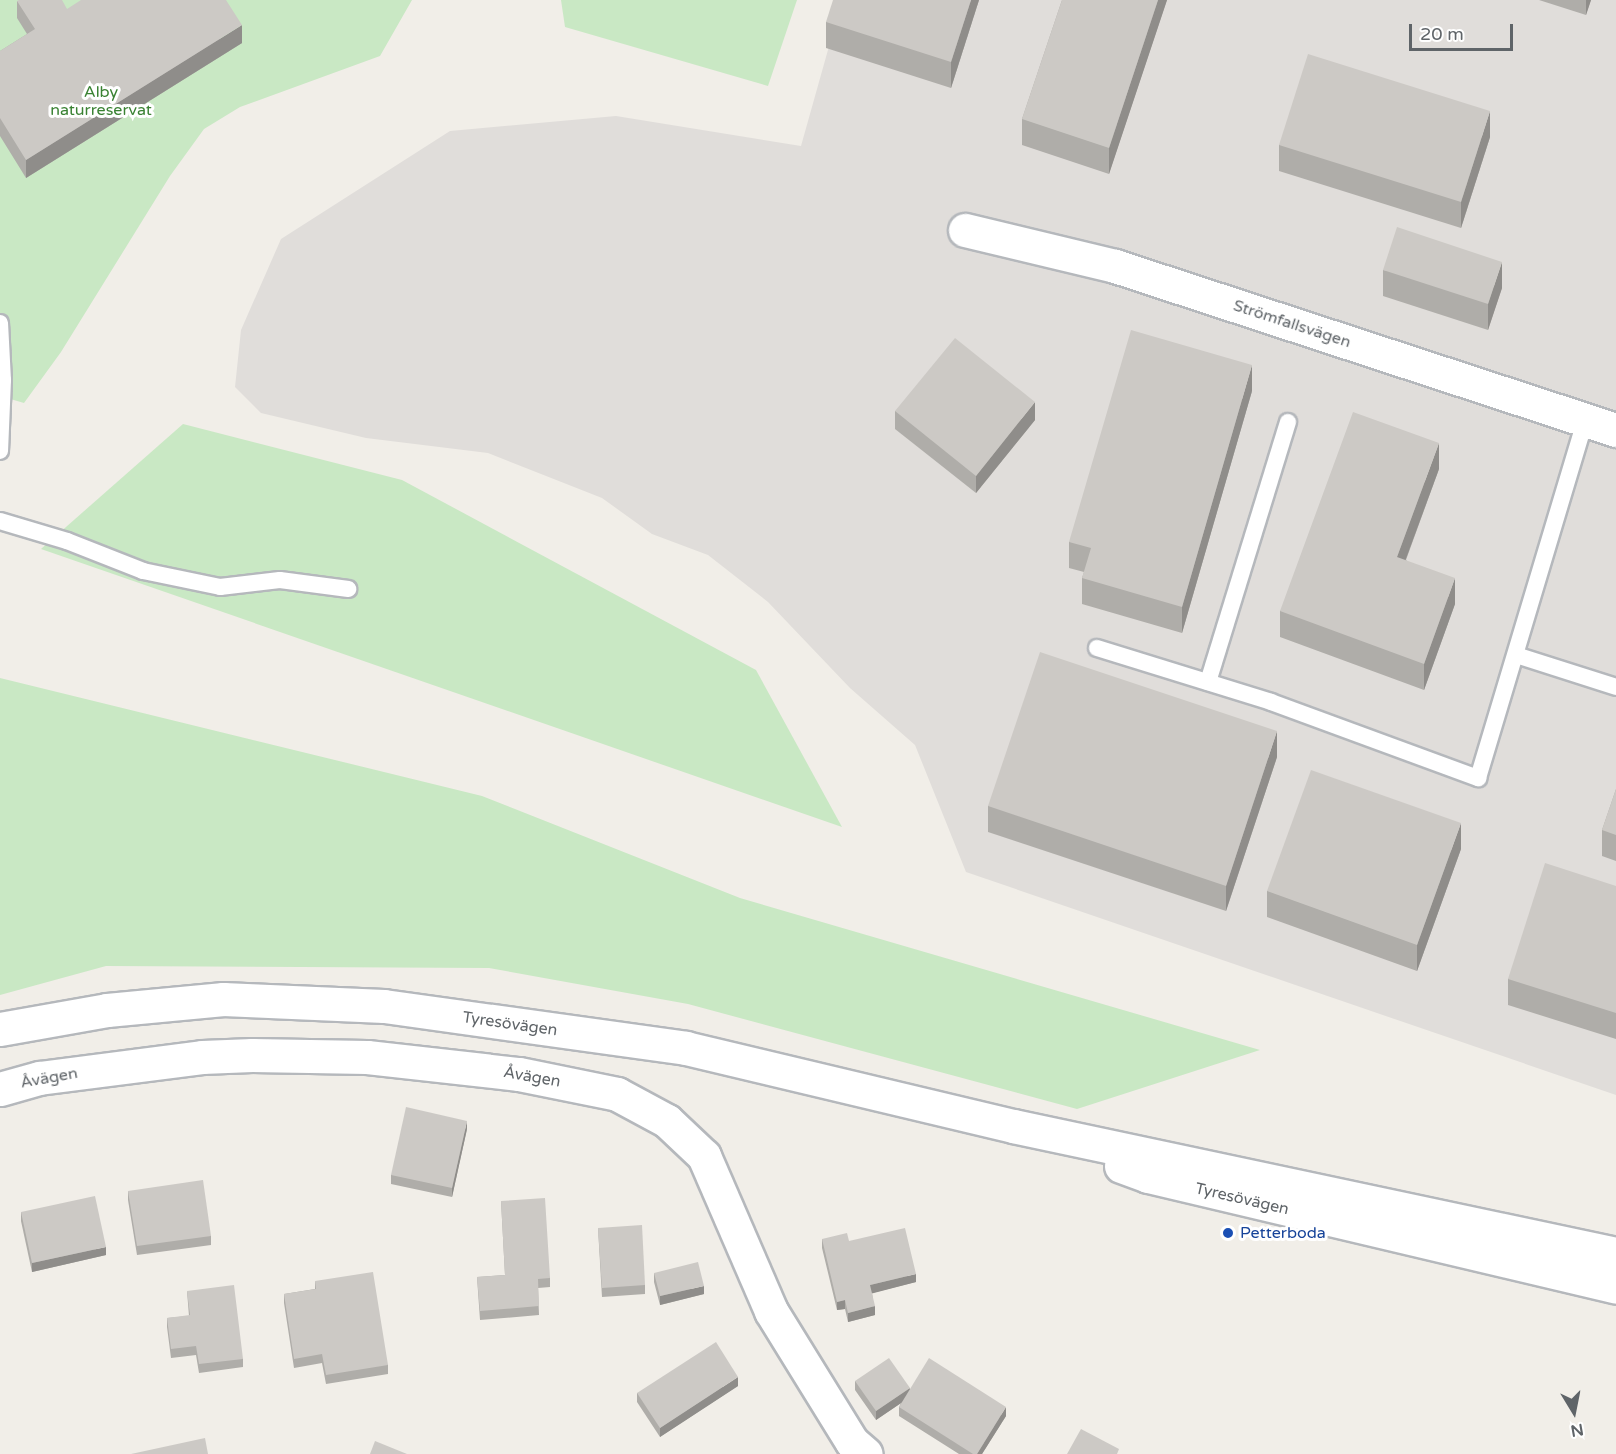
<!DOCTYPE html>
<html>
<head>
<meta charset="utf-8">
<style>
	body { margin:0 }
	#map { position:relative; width:1616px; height:1454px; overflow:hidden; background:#f1eee8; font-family:"Varela Round",sans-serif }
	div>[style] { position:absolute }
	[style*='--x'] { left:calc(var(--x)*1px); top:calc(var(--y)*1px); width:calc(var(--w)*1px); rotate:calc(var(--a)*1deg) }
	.industrial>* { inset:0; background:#e0ddda }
	.green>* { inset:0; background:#c9e8c4 }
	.roads { filter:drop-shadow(2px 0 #b5b8bc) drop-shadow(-2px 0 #b5b8bc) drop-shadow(0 2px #b5b8bc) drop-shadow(0 -2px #b5b8bc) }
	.lane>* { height:16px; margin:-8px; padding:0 8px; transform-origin:8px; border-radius:8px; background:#fff }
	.street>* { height:33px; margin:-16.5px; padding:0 16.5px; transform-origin:16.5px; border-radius:16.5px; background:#fff }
	.secondary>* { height:33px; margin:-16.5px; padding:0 16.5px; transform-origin:16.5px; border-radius:16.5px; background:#fff }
	.wall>* { inset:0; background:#afada9 }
	.shaded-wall>* { inset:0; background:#8f8d8a }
	.building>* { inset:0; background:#ccc9c5 }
	.dots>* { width:16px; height:16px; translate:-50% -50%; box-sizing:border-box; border:3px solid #fff; border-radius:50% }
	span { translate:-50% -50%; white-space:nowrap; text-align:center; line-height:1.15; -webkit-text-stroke:6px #fff; paint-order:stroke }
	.park-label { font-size:16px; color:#3a8233 }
	.street-label { font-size:16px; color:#5f6468 }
	.transit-label { font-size:16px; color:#164399 }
	.left { translate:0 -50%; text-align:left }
	.north { position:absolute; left:1544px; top:1382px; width:60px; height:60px; -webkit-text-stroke:4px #fff; paint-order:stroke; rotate:170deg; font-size:16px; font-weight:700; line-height:24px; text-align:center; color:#5f6468 }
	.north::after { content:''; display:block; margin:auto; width:21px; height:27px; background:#5f6468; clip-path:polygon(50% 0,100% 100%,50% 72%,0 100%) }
	.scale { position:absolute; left:1409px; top:24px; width:104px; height:27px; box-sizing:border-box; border:3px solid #5f6468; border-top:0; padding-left:8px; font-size:18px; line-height:21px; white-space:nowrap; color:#5f6468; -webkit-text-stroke:4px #fff; paint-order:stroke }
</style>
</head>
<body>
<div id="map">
	<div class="industrial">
		<div style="clip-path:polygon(842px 0,1616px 0,1616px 1095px,966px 872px,915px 745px,850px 688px,768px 602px,708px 555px,652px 534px,602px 498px,488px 453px,366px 438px,261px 413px,235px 387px,241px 330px,281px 239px,450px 131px,616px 116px,801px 146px)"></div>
	</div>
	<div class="green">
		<div style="clip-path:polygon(0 0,412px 0,380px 56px,240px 107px,204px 129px,170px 176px,61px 352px,24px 403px,0 396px)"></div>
		<div style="clip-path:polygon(561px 0,797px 0,768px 86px,565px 27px)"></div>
		<div style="clip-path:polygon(183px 424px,402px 480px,756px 670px,842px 827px,41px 549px)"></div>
		<div style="clip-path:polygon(0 678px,482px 796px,740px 898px,1260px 1050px,1077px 1109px,688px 1004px,489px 968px,106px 966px,0 995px)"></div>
	</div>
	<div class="roads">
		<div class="lane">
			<div style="--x:0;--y:323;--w:57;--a:87"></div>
			<div style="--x:3;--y:380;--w:71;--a:92.4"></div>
			<div style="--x:0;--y:521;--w:70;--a:16.6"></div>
			<div style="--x:67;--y:541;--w:82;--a:21.5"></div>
			<div style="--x:143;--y:571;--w:79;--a:11.7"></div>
			<div style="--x:220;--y:587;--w:60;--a:-6.7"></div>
			<div style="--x:280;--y:580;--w:69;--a:7.5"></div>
			<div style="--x:1097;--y:648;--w:182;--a:17.2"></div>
			<div style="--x:1271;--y:702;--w:221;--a:20.2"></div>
			<div style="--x:1478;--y:778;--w:375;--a:-73.3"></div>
			<div style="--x:1516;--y:655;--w:105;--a:17.7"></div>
			<div style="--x:1208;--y:682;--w:272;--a:-72.9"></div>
		</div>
		<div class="street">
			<div style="--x:965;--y:230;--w:154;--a:13.5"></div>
			<div style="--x:1115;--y:266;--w:527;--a:18.13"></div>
			<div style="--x:0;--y:1089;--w:41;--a:-15.8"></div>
			<div style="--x:39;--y:1078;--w:164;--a:-7.3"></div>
			<div style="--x:202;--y:1057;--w:50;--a:-2.3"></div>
			<div style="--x:252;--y:1055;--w:115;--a:1"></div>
			<div style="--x:367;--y:1057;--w:153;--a:6.4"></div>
			<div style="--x:519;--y:1074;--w:100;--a:11.5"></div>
			<div style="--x:617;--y:1094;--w:57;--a:28.4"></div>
			<div style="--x:667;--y:1121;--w:51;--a:43.4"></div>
			<div style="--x:704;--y:1156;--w:169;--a:66.6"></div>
			<div style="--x:771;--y:1311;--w:154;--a:58.3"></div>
			<div style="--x:852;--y:1442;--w:18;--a:41"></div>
		</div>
		<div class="secondary">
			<div style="--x:0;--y:1029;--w:109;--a:-10.1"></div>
			<div style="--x:107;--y:1010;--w:117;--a:-5.4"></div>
			<div style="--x:223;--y:999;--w:161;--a:2.5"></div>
			<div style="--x:384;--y:1006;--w:305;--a:7.9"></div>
			<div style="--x:686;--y:1048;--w:336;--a:13.4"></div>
			<div style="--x:1013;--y:1126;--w:616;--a:11.98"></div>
			<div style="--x:1121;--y:1166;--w:29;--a:20"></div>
			<div style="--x:1148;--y:1176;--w:481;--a:13.3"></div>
		</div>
	</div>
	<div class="wall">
		<div style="clip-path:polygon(979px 0,951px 88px,826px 48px,826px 22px)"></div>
		<div style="clip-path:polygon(1062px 0,1167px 0,1109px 174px,1022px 145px,1022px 119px)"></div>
		<div style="clip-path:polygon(1539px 0,1591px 0,1586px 15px)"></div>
		<div style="clip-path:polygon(17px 1px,67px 9px,242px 43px,26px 178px,0 136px,0 51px,27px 34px,17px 18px)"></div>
		<div style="clip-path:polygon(1490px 137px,1461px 228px,1279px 171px,1279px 145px)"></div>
		<div style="clip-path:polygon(1383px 270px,1502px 288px,1488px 330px,1383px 296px)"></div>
		<div style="clip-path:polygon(1252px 391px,1182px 633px,1082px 604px,1082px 578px,1084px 572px,1069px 568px,1069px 542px)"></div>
		<div style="clip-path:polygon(895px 411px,1035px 420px,976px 493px,895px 429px)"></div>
		<div style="clip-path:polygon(1439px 469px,1406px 560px,1455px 604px,1424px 690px,1280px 637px,1280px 611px)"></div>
		<div style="clip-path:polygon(1277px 757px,1226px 911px,988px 832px,988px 806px)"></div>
		<div style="clip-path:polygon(1616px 789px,1616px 861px,1602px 856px,1602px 830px)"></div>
		<div style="clip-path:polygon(1461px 849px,1417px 971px,1267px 917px,1267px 891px)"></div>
		<div style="clip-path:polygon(1616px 886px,1616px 1039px,1508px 1005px,1508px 979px)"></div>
		<div style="clip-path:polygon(467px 1129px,452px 1197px,391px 1184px,391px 1175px)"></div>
		<div style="clip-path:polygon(128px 1191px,211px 1236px,211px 1245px,137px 1255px,128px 1200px)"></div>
		<div style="clip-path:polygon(501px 1201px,550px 1278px,550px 1287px,538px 1288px,539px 1315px,480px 1320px,477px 1277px,505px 1275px)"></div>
		<div style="clip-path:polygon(21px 1212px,106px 1255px,32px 1272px,21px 1221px)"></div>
		<div style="clip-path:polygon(598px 1228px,645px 1285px,645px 1294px,602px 1297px)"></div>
		<div style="clip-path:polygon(822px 1239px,849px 1241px,916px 1282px,872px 1293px,875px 1315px,848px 1322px,845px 1309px,837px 1310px,822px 1248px)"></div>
		<div style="clip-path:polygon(654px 1273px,704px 1294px,660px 1305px,654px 1282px)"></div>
		<div style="clip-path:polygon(315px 1281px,388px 1365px,388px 1374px,326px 1384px,322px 1363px,294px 1368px,284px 1303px,284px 1294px,315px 1289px)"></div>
		<div style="clip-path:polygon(187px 1291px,243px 1359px,243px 1367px,199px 1373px,196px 1355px,171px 1358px,167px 1327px,167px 1318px,189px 1316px)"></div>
		<div style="clip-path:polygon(855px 1381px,910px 1389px,1006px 1416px,982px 1454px,959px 1454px,899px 1416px,899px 1407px,901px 1403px,876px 1420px,855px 1390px)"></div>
		<div style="clip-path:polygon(738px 1386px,660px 1437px,637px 1402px,637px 1393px)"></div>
	</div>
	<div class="shaded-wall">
		<div style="clip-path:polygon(971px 0,979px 0,951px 88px,951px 62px)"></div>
		<div style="clip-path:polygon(1158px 0,1167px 0,1109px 174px,1109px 148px)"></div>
		<div style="clip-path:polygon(1586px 0,1591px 0,1586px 15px)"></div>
		<div style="clip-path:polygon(242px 25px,242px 43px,26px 178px,26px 160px)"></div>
		<div style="clip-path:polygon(1490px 111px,1490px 137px,1461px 228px,1461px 202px)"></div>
		<div style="clip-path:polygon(1502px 262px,1502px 288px,1488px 330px,1488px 304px)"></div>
		<div style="clip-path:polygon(1252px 365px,1252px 391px,1182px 633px,1182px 607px)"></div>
		<div style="clip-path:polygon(1035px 402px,1035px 420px,976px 493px,976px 476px)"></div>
		<div style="clip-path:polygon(1439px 443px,1439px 469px,1397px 583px,1397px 557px)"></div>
		<div style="clip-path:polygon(1455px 578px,1455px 604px,1424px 690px,1424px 664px)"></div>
		<div style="clip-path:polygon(1277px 731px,1277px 757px,1226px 911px,1226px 886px)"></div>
		<div style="clip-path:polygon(1461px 823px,1461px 849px,1417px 971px,1417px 945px)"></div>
		<div style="clip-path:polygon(467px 1121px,467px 1129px,452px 1197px,452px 1188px)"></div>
		<div style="clip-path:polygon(106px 1247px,106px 1255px,32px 1272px,32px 1263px)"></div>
		<div style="clip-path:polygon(916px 1274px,916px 1282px,870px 1294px,870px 1285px)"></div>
		<div style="clip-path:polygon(704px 1286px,704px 1294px,660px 1305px,660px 1296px)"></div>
		<div style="clip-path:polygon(845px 1300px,845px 1309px,837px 1310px,837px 1302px)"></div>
		<div style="clip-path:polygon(875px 1306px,875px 1315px,848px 1322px,848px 1313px)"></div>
		<div style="clip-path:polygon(738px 1377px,738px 1386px,660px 1437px,660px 1428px)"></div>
		<div style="clip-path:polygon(910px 1388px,910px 1397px,876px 1420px,876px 1411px)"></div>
		<div style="clip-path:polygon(1006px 1407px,1006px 1416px,982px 1454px,977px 1454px)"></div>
	</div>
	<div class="building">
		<div style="clip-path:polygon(19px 0,62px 0,67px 9px,81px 0,226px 0,242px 25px,26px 160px,0 118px,0 51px,35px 29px,17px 1px)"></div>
		<div style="clip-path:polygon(833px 0,971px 0,951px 62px,826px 22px)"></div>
		<div style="clip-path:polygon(1062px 0,1158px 0,1109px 148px,1022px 119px)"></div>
		<div style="clip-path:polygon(1308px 54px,1490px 111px,1461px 202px,1279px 145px)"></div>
		<div style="clip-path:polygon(1397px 227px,1502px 262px,1488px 304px,1383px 270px)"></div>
		<div style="clip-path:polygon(1131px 330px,1252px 365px,1182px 607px,1082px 578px,1091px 548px,1069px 542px)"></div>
		<div style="clip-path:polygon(955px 338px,1035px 402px,976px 476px,895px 411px)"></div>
		<div style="clip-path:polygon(1353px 412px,1439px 443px,1397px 557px,1455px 578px,1424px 664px,1280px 611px)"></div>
		<div style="clip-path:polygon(1040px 652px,1277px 731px,1226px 886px,988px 806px)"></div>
		<div style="clip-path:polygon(1311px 770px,1461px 823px,1417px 945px,1267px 891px)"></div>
		<div style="clip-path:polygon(1616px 789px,1616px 835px,1602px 830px)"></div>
		<div style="clip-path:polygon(1545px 863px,1616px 886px,1616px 1013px,1508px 979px)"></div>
		<div style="clip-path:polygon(406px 1107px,467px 1121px,452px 1188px,391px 1175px)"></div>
		<div style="clip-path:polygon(203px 1180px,211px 1236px,137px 1246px,128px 1191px)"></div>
		<div style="clip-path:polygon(95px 1196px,106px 1247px,32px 1263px,21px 1212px)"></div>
		<div style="clip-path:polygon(545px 1198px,550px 1278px,538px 1279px,539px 1306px,480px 1311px,477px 1277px,505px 1275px,501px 1201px)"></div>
		<div style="clip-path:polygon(642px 1225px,645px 1285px,602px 1288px,598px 1228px)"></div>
		<div style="clip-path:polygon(905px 1228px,916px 1274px,870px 1285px,875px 1306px,848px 1313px,845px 1300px,837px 1302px,822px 1239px,847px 1233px,849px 1241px)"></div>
		<div style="clip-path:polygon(698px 1262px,704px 1286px,660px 1296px,654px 1273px)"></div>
		<div style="clip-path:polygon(373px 1272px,388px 1365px,326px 1375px,322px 1354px,294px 1359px,284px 1294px,316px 1289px,315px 1281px)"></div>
		<div style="clip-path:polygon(234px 1285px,243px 1359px,199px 1364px,196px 1346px,171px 1349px,167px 1318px,190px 1315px,187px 1291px)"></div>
		<div style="clip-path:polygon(716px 1342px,738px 1377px,660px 1428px,637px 1393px)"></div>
		<div style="clip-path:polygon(889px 1358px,910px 1388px,876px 1411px,855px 1381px)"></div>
		<div style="clip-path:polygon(929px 1358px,1006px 1407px,977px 1454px,973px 1454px,899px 1407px)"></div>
		<div style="clip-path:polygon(1081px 1429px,1119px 1449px,1117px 1454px,1067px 1454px)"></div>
		<div style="clip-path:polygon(205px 1438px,208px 1454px,131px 1454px)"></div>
		<div style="clip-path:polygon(375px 1441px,407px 1454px,370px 1454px)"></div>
	</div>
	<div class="dots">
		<div style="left:1228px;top:1233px;background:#1a4fb4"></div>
	</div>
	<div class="park-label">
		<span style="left:101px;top:101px">Alby<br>naturreservat</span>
	</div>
	<div class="street-label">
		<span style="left:1292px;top:324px;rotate:18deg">Strömfallsvägen</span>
		<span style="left:510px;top:1024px;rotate:8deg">Tyresövägen</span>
		<span style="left:532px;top:1077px;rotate:10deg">Åvägen</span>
		<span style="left:49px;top:1078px;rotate:-10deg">Åvägen</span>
		<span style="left:1242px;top:1199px;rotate:13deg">Tyresövägen</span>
	</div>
	<div class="transit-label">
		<span class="left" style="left:1240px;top:1233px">Petterboda</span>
	</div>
	<div class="north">N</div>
	<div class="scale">20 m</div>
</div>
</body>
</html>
